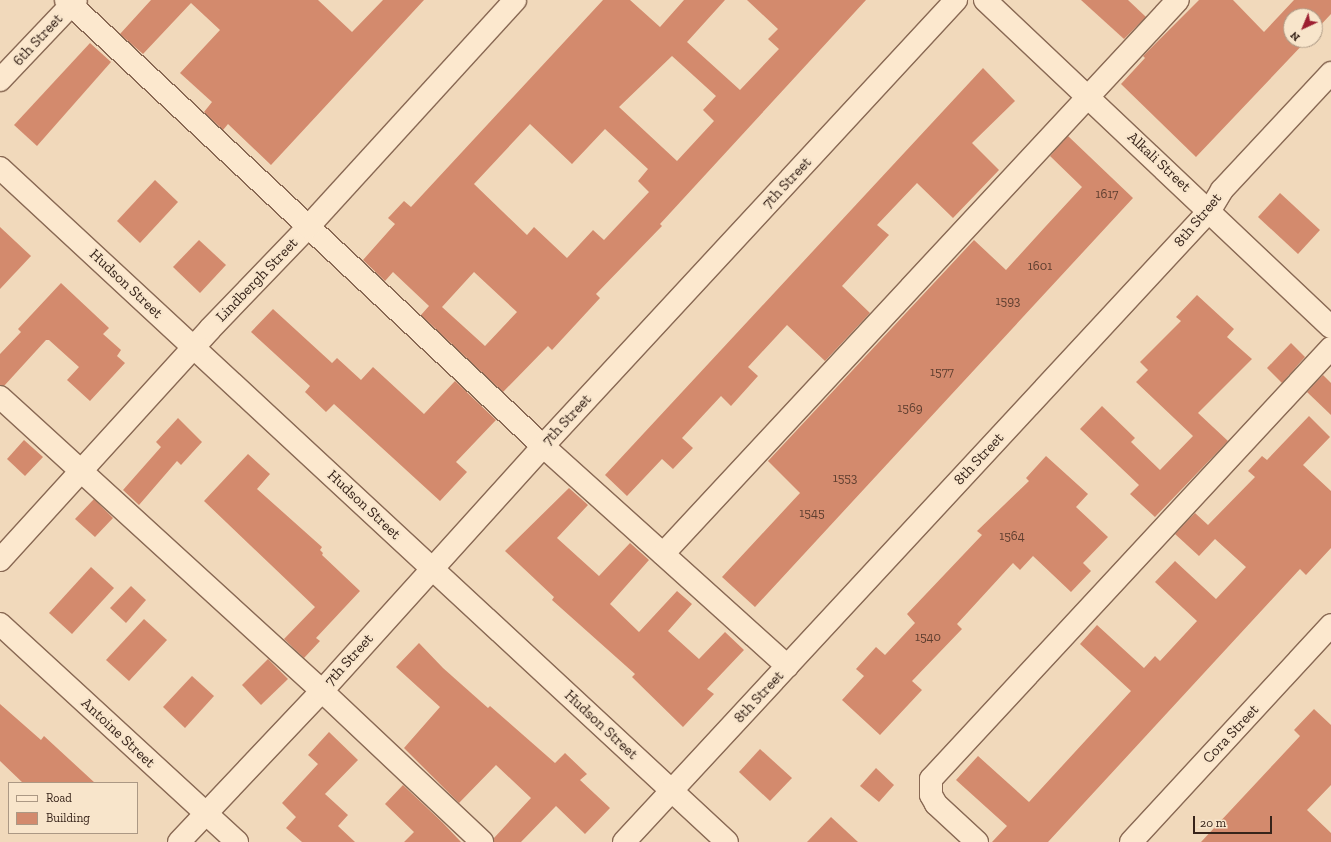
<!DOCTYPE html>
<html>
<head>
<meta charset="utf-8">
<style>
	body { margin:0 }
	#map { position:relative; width:1331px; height:842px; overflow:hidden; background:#f1d9bb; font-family:"Zilla Slab",serif }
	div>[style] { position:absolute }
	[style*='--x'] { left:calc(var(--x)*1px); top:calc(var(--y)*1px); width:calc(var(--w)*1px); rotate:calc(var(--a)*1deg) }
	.building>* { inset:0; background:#d38a6d }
	.roads { filter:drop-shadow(1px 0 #896954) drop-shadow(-1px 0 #896954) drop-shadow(0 1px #896954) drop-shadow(0 -1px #896954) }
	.minor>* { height:22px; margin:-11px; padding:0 11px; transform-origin:11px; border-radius:11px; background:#fce8ce }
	span { translate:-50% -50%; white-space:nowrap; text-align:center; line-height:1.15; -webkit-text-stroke:4px #f8e5cb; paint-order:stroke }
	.number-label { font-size:13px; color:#5e3e2f }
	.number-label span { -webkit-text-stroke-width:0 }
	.street-label { font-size:15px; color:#37241a }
	.legend { position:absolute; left:8px; top:782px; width:130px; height:52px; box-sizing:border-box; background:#f8e5cb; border:1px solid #ab9884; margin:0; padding:5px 7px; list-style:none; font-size:12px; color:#37241a }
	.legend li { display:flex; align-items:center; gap:8px; height:20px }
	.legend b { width:20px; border:1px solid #ab9884 }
	.north { position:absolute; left:1283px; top:8px; width:40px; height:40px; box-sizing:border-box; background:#f8e5cb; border:1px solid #ab9884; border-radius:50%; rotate:224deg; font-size:11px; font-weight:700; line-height:16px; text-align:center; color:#37241a }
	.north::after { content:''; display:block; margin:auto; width:14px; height:18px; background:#9d1f31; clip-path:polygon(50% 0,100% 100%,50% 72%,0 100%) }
	.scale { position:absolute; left:1193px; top:816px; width:79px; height:18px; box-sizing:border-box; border:2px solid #37241a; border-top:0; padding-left:5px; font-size:12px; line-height:14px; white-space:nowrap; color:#37241a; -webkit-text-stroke:3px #f8e5cb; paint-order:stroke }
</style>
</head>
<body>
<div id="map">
	<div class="building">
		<div style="clip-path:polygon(151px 0,318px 0,352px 32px,383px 0,424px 0,271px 165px,228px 124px,223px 130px,204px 112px,212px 102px,180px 73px,220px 30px,191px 3px,143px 54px,120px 34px)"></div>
		<div style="clip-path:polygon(evenodd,603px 0,630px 0,660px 27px,684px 0,725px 0,687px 42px,740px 90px,779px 49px,768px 39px,778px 29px,747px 0,866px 0,660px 224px,662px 226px,596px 294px,600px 298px,552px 350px,548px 346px,503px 392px,421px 315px,429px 306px,393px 272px,385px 281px,363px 260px,395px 224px,388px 218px,404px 201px,411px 207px,603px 0,672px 56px,716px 96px,703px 110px,714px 121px,677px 161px,619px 107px,672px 56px,603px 0,530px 124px,572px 164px,605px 129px,648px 169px,638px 181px,649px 192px,604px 240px,593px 230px,567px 258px,534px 227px,527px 235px,474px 184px,530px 124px,603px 0,474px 272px,517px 312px,485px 346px,442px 307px,474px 272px)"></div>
		<div style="clip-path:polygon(1081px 0,1128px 0,1146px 17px,1124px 39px)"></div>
		<div style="clip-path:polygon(1199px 0,1233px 0,1264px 32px,1294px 0,1331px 0,1331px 14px,1315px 31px,1315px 16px,1291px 16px,1291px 40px,1307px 40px,1196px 157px,1121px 84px,1145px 58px,1143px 56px)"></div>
		<div style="clip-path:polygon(90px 43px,111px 62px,37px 146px,14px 125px)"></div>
		<div style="clip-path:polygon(983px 68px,1015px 101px,972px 143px,999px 170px,953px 218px,917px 183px,877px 225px,889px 235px,842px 286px,870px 313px,825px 361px,787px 325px,748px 367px,758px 376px,731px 406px,721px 396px,682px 438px,693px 448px,673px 469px,662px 459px,627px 496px,605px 475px)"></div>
		<div style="clip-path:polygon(1068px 136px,1133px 198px,755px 607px,722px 577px,800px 493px,768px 461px,974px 240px,1006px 270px,1046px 226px,1082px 187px,1050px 156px)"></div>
		<div style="clip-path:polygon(155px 180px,178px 202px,140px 243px,117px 221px)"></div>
		<div style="clip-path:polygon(1280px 193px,1320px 230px,1298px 254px,1258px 217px)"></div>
		<div style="clip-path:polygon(0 227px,31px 256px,0 289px)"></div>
		<div style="clip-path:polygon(199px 240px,226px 265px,200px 293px,173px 267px)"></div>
		<div style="clip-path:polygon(61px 283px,109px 328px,103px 334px,121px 350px,117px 356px,125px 363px,90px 401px,67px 380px,79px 367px,49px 340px,46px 340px,4px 386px,0 385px,0 354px,21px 332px,18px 329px)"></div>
		<div style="clip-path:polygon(1197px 295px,1234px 329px,1227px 337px,1252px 359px,1198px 413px,1228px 441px,1155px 517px,1130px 494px,1139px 485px,1080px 429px,1102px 406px,1135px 438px,1131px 442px,1160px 470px,1193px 436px,1136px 382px,1148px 370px,1140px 362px,1181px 321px,1176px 317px)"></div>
		<div style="clip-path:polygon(273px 309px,332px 363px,337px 358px,361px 380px,373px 367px,424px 414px,455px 381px,496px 420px,456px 462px,467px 472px,440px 501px,334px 404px,326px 412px,305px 392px,310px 386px,251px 332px)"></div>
		<div style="clip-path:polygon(1291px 343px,1305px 357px,1282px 383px,1267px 368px)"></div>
		<div style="clip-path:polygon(1323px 375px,1331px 383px,1331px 415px,1307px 392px)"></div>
		<div style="clip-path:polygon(1309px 416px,1330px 437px,1303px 465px,1331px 491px,1331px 548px,1306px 575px,1300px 569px,1048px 842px,992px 842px,1007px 826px,956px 780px,978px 756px,1029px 802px,1131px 691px,1080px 644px,1097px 625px,1144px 668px,1155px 656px,1160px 661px,1197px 621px,1155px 582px,1175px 561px,1216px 599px,1246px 567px,1215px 539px,1199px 556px,1175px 534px,1195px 513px,1208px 525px,1255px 477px,1248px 471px,1262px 456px,1267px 460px)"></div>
		<div style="clip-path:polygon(178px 418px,202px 442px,181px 465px,177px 461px,139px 505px,123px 490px,161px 447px,156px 442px)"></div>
		<div style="clip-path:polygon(24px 440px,43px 457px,25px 476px,7px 459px)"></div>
		<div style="clip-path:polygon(248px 454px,270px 474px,257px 489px,322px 547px,320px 550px,323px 553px,322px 555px,360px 591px,316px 638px,320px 641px,304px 658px,284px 639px,315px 607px,204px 501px)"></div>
		<div style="clip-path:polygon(1046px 456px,1088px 494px,1076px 507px,1108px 537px,1083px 563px,1091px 571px,1071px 592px,1033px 556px,1020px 570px,1013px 563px,957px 624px,962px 629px,912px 681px,922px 690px,880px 735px,842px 700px,864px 676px,856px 669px,876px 647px,885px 655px,915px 623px,907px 614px,982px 535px,977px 531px,1029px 481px,1026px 478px)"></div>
		<div style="clip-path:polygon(569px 488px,588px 505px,557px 538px,599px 576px,630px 543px,649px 560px,610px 604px,639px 632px,677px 591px,692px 604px,668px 631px,699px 659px,725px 632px,744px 650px,707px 689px,714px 694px,683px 727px,632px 677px,635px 674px,552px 600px,554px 597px,505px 551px)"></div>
		<div style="clip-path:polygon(94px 499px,113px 518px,95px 537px,75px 519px)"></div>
		<div style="clip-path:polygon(91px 567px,114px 588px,72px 634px,49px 613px)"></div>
		<div style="clip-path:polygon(131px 586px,146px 600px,126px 623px,110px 608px)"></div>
		<div style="clip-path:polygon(144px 619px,167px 640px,129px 681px,106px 660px)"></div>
		<div style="clip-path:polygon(419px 643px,443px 668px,488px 708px,490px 706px,555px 763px,565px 753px,587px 774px,580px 780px,610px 808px,585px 834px,556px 806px,521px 842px,494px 842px,494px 838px,531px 798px,496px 765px,459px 803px,404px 748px,440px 707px,396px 667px)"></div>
		<div style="clip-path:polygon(268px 659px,288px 679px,261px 705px,242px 685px)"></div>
		<div style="clip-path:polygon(192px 676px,214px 696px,185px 728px,163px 707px)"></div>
		<div style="clip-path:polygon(0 704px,41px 740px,44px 736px,95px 783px,23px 783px,0 761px)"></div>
		<div style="clip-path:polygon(1314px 709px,1331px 725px,1331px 785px,1307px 810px,1331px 833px,1331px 842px,1201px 842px,1300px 736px,1294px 730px)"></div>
		<div style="clip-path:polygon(329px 732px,358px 760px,325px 794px,348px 815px,338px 826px,355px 842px,302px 842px,286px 828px,296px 817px,282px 803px,318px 764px,308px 755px)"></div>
		<div style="clip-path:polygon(760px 749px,792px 778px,770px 801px,739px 772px)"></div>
		<div style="clip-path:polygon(876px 768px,894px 785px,879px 802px,860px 786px)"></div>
		<div style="clip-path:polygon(403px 785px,442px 822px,461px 842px,404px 842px,414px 832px,385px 804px)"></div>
		<div style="clip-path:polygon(831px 817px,858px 842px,807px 842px)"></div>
	</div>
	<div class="roads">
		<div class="minor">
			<div style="--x:66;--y:0;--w:653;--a:43.08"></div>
			<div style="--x:543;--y:446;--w:329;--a:42"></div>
			<div style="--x:985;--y:0;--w:476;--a:43.4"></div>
			<div style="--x:0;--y:80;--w:110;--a:-46.5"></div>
			<div style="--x:0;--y:168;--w:991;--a:42.83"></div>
			<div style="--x:0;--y:397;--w:436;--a:42.4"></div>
			<div style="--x:322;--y:691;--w:220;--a:43.3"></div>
			<div style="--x:663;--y:554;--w:756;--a:-47.09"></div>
			<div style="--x:0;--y:560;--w:312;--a:-47.7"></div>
			<div style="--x:210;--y:329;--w:141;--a:-46.1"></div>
			<div style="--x:308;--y:227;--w:307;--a:-47.6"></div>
			<div style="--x:0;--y:624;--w:322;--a:42.6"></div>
			<div style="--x:179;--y:842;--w:208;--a:-46.6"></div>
			<div style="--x:322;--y:691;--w:330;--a:-47.9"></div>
			<div style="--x:543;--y:446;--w:608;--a:-47.2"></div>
			<div style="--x:624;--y:842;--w:862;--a:-47.16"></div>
			<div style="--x:1210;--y:210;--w:23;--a:-59"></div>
			<div style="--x:1222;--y:190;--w:160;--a:-47"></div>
			<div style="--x:977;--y:842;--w:56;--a:-137.2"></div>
			<div style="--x:936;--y:804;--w:10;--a:-119"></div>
			<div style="--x:931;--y:795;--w:16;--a:-90"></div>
			<div style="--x:931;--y:779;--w:588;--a:-47.14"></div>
			<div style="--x:1131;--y:842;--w:295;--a:-47.3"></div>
		</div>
	</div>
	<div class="number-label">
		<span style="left:1107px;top:194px">1617</span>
		<span style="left:1040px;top:266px">1601</span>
		<span style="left:1008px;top:301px">1593</span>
		<span style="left:942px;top:372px">1577</span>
		<span style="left:910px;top:408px">1569</span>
		<span style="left:845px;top:478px">1553</span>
		<span style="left:812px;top:513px">1545</span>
		<span style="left:1012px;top:536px">1564</span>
		<span style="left:928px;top:637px">1540</span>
	</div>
	<div class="street-label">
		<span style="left:38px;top:40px;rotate:-47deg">6th Street</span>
		<span style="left:1159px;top:162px;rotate:43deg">Alkali Street</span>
		<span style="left:787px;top:183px;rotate:-47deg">7th Street</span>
		<span style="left:1198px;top:220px;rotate:-50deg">8th Street</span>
		<span style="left:257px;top:280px;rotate:-46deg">Lindbergh Street</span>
		<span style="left:126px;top:284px;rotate:43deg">Hudson Street</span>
		<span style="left:567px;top:420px;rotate:-47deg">7th Street</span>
		<span style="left:979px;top:459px;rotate:-47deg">8th Street</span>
		<span style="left:364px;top:505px;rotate:43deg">Hudson Street</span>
		<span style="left:349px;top:660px;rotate:-48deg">7th Street</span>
		<span style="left:759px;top:697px;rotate:-47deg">8th Street</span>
		<span style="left:601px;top:725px;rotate:43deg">Hudson Street</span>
		<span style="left:118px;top:733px;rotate:43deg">Antoine Street</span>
		<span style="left:1231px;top:734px;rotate:-47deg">Cora Street</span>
	</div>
	<ul class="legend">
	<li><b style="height:5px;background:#fce8ce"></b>Road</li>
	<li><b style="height:11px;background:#d38a6d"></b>Building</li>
	</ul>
	<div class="north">N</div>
	<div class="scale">20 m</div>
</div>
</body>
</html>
